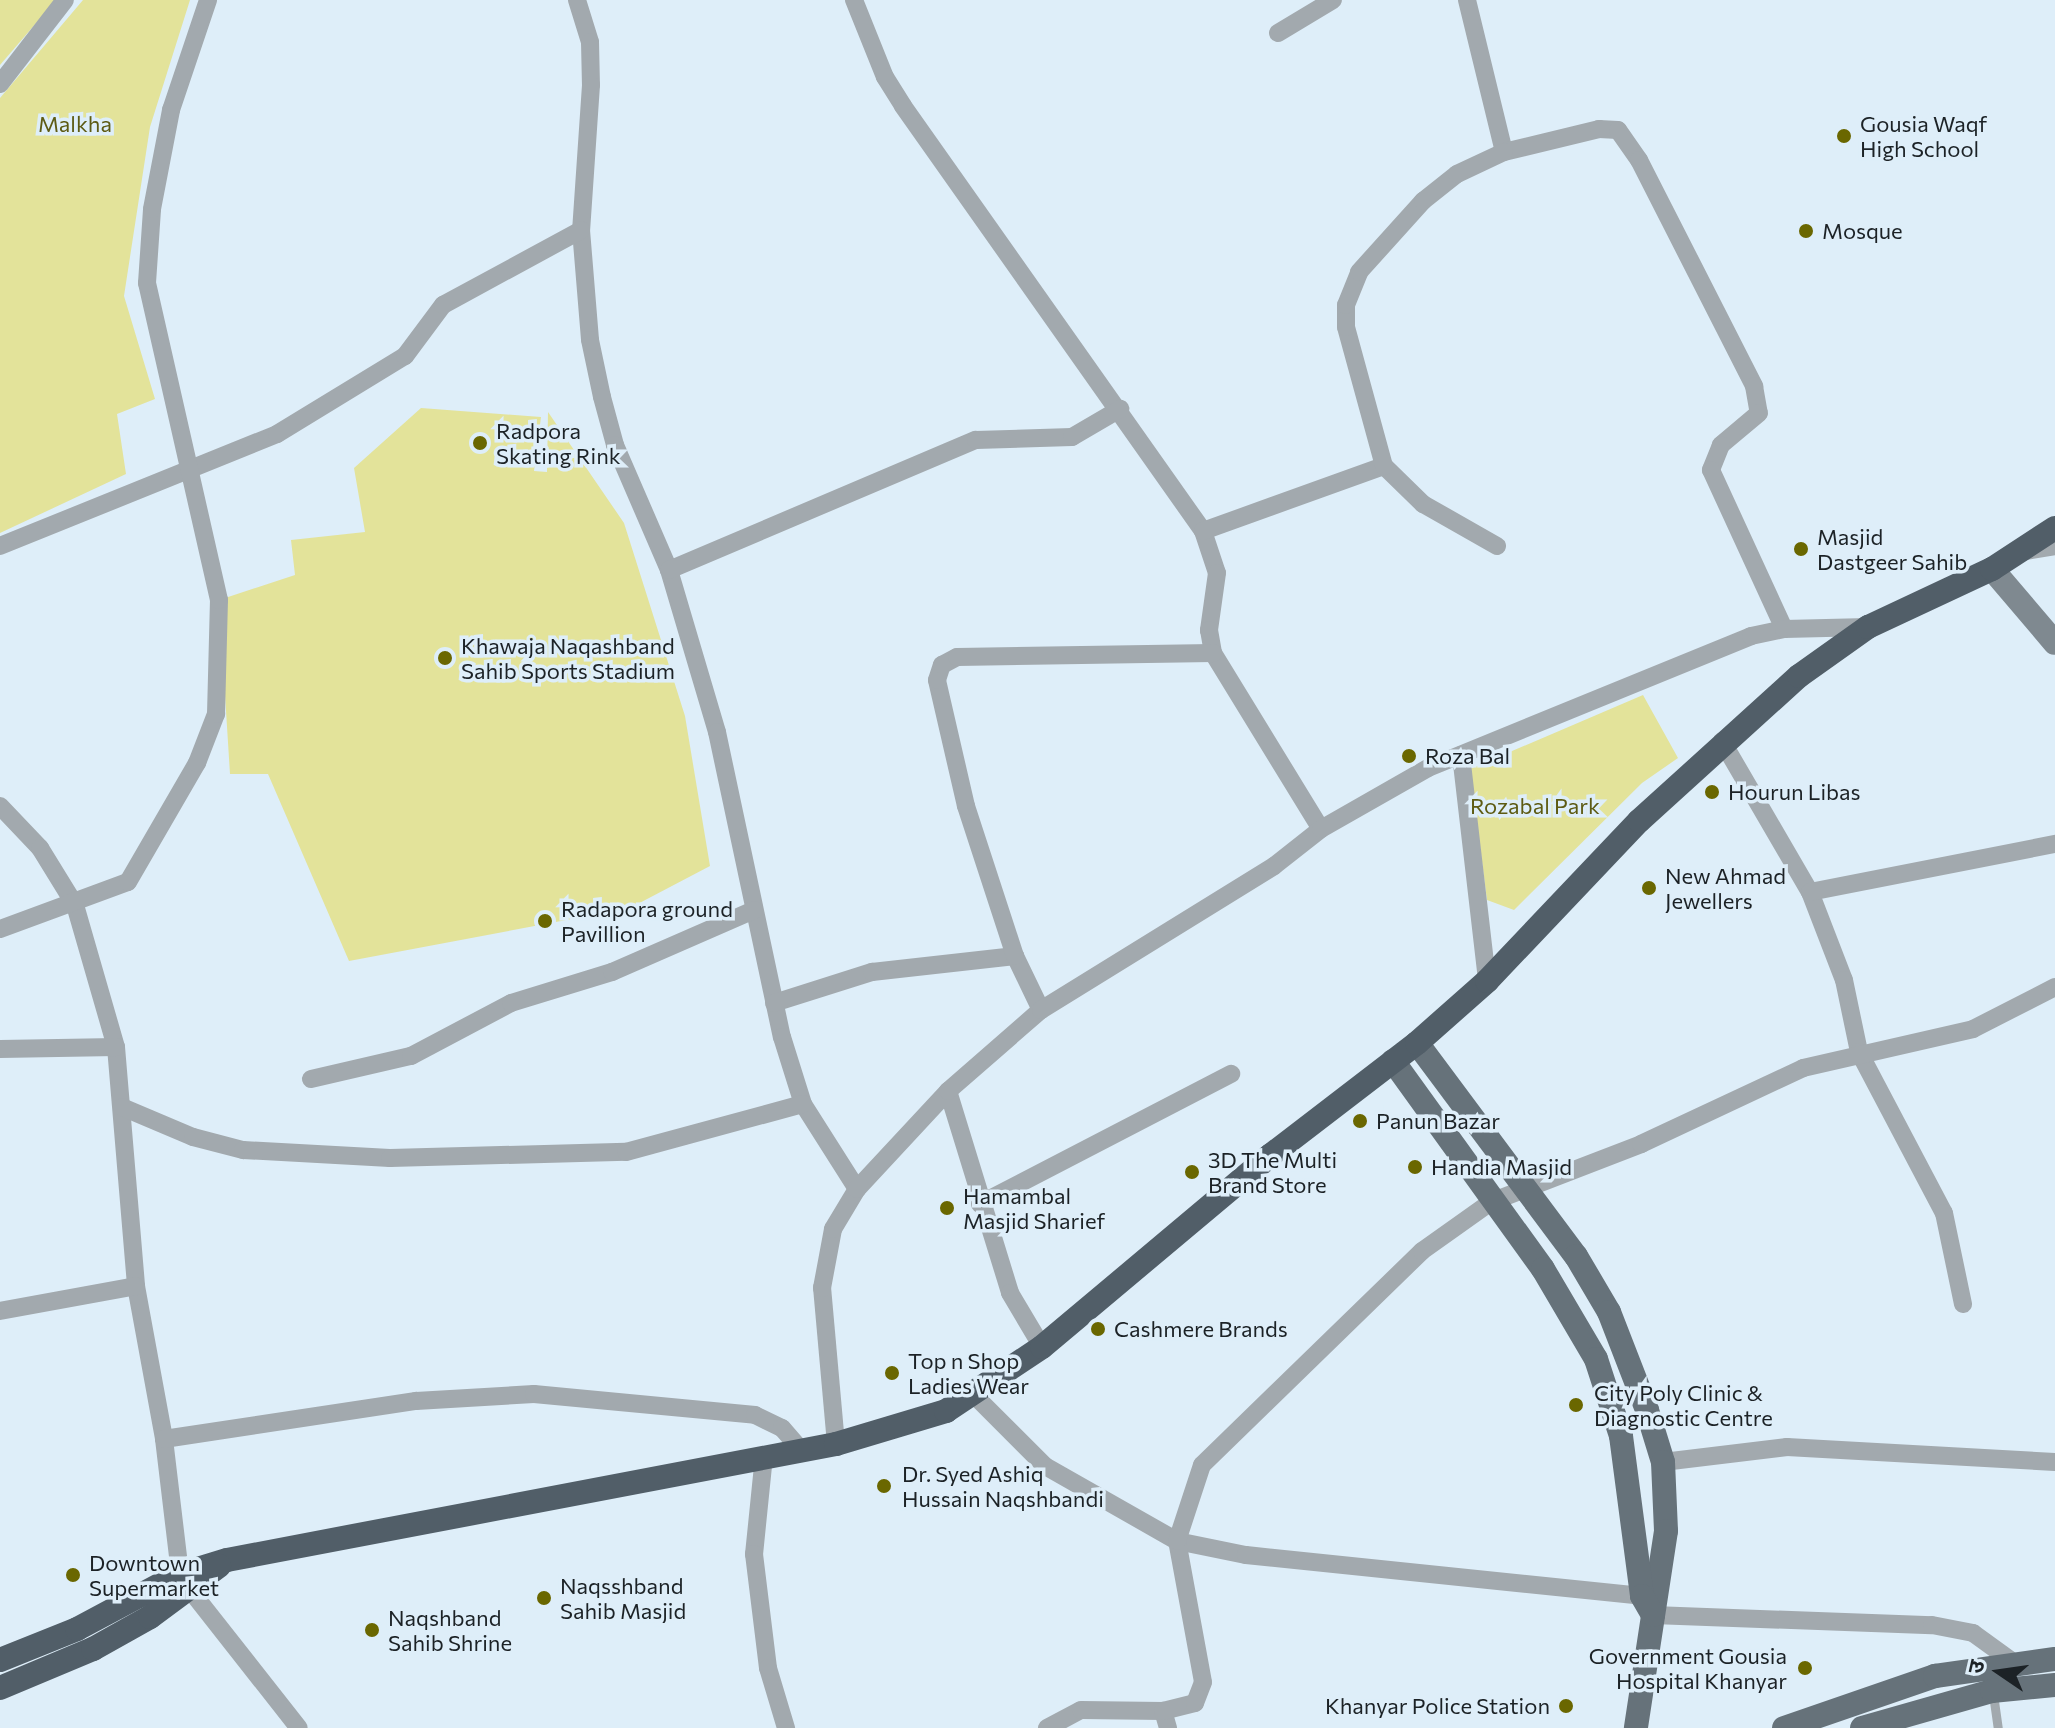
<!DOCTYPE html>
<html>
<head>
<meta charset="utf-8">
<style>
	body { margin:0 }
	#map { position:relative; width:2055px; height:1728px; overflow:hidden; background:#deeef9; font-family:Commissioner,"Noto Sans Devanagari",sans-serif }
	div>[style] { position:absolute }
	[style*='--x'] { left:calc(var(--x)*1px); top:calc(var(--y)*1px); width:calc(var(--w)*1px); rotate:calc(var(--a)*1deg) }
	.green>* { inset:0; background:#e3e39a }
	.lane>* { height:9px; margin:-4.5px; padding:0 4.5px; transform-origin:4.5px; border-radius:4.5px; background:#a2a9ae }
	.street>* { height:18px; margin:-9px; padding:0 9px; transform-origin:9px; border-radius:9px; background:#a2a9ae }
	.secondary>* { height:24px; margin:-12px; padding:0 12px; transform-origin:12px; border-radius:12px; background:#7f8990 }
	.primary>* { height:24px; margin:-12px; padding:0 12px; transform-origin:12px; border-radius:12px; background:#66727a }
	.highway>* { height:24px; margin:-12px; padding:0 12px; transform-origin:12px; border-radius:12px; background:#515e68 }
	.dots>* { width:22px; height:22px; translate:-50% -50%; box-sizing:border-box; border:4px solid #deeef9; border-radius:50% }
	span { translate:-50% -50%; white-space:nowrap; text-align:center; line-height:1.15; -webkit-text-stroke:7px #deeef9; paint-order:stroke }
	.poi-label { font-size:22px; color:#1c2226 }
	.left { translate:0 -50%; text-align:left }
	.right { translate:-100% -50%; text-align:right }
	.park-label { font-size:22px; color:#5d5b13 }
	.north { position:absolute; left:1959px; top:1632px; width:80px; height:80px; -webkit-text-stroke:6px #deeef9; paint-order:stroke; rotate:283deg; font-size:22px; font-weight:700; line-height:32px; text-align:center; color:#1c2226 }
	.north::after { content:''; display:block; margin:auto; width:28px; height:36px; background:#1c2226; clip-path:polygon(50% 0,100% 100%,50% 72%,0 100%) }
</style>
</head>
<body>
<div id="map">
	<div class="green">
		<div style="clip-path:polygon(0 0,56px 0,0 65px)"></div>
		<div style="clip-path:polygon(83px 0,190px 0,150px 127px,124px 296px,155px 399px,117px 414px,126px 474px,0 533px,0 98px)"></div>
		<div style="clip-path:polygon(421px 408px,541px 417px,534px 471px,547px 472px,548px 412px,624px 523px,685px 716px,710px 866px,630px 908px,349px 961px,268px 774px,230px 774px,219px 600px,295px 575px,291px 540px,365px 532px,354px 468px)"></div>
		<div style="clip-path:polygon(1643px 695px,1678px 758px,1642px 783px,1514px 910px,1487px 900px,1470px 769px)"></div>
	</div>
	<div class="lane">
		<div style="--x:1993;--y:1694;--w:34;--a:82"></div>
	</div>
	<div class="street">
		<div style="--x:577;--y:0;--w:44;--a:72.8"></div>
		<div style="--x:590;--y:42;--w:43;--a:88.7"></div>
		<div style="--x:591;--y:85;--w:145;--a:93.9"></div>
		<div style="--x:581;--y:230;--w:110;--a:85.3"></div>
		<div style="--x:590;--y:340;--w:58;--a:78.1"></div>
		<div style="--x:602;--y:397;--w:50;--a:74.8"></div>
		<div style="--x:615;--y:445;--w:136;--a:66.6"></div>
		<div style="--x:669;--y:570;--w:169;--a:73.5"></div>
		<div style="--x:717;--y:732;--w:312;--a:78"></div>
		<div style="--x:782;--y:1037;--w:70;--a:72.6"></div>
		<div style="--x:803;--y:1104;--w:101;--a:57.6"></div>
		<div style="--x:854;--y:0;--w:83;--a:68.1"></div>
		<div style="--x:885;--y:77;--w:34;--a:58"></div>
		<div style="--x:903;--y:106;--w:520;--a:54.78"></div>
		<div style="--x:1203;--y:531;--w:44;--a:71.6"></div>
		<div style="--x:1217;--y:573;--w:58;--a:98"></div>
		<div style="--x:1209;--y:630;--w:23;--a:80"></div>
		<div style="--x:1213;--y:653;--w:206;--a:58.5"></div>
		<div style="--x:1467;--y:0;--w:156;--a:76.3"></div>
		<div style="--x:1504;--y:152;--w:98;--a:-13.6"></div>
		<div style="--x:1599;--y:129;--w:19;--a:3"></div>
		<div style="--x:1618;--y:130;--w:37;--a:55"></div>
		<div style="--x:1639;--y:160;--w:254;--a:63"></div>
		<div style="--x:1754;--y:386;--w:27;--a:80"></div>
		<div style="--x:1759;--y:413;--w:50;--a:139.9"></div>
		<div style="--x:1721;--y:445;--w:27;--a:112"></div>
		<div style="--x:1711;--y:470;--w:175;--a:65.3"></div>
		<div style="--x:1278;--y:33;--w:64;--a:-31"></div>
		<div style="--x:0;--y:84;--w:106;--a:-52.3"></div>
		<div style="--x:1203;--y:531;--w:192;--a:-19.8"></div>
		<div style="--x:0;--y:546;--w:299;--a:-22"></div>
		<div style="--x:277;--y:434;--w:150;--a:-31.4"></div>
		<div style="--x:405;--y:356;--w:64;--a:-53.3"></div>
		<div style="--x:443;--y:305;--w:157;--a:-28.5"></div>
		<div style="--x:1497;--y:546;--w:85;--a:-150.4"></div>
		<div style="--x:1423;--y:504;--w:54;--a:-135.7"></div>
		<div style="--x:1384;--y:466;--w:144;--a:-105.3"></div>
		<div style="--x:1346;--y:327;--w:22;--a:-90"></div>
		<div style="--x:1346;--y:305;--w:35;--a:-68"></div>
		<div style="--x:1359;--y:272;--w:96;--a:-48"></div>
		<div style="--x:1423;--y:201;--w:43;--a:-38.5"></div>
		<div style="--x:1457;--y:174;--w:52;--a:-25.1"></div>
		<div style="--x:2025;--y:551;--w:30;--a:-9"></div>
		<div style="--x:669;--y:570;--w:333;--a:-23"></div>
		<div style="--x:976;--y:440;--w:96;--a:-1.8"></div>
		<div style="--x:1072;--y:437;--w:56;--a:-30.3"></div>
		<div style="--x:1722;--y:741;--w:175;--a:59.8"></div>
		<div style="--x:1810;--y:892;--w:94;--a:68.9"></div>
		<div style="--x:1844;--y:980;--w:74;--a:78.2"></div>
		<div style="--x:1859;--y:1052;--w:182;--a:62.2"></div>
		<div style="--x:1944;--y:1213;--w:93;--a:78.2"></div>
		<div style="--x:1461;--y:755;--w:227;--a:83.4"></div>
		<div style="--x:0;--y:806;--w:58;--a:46.4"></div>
		<div style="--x:40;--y:848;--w:67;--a:58.4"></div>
		<div style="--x:75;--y:905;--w:148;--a:73.9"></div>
		<div style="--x:116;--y:1047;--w:240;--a:85.2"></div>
		<div style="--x:136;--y:1286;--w:156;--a:79.6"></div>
		<div style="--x:164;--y:1439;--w:136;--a:83.2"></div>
		<div style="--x:1810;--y:892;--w:250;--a:-11.1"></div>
		<div style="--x:0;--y:929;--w:136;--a:-20.2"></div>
		<div style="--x:128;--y:882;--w:138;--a:-59.9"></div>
		<div style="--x:197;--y:763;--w:53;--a:-68.8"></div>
		<div style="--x:216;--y:714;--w:114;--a:-88.5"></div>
		<div style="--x:219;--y:600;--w:325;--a:-102.8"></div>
		<div style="--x:147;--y:283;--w:74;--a:-86.1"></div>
		<div style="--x:152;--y:209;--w:101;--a:-79.1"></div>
		<div style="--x:171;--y:110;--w:116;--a:-71.4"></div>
		<div style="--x:774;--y:1003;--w:103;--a:-17.6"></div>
		<div style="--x:872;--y:972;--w:144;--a:-6.4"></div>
		<div style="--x:1041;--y:1010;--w:60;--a:-115.7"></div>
		<div style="--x:1015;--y:956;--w:158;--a:-108.1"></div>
		<div style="--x:966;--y:806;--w:129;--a:-103"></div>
		<div style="--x:937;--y:680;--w:16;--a:-72"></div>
		<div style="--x:942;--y:665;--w:17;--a:-28"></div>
		<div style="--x:957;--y:657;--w:256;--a:-0.9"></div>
		<div style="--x:0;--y:1049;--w:116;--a:-1"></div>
		<div style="--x:311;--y:1079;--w:103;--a:-13"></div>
		<div style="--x:411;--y:1056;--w:113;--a:-27.9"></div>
		<div style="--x:511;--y:1003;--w:106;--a:-17.1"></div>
		<div style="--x:612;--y:972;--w:155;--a:-23.6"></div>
		<div style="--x:948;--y:1091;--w:211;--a:72.9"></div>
		<div style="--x:1010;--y:1293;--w:63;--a:59.3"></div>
		<div style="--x:122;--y:1107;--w:77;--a:22.9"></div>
		<div style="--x:193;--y:1137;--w:52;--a:14.6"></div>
		<div style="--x:243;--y:1150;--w:147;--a:3.1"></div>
		<div style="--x:390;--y:1158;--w:236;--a:-1.5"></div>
		<div style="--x:626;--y:1152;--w:183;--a:-15.2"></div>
		<div style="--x:980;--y:1204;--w:283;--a:-27.4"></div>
		<div style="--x:0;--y:1311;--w:138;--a:-10.4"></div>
		<div style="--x:973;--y:1394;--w:102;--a:45"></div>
		<div style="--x:1045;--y:1466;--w:152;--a:29.6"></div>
		<div style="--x:1177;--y:1541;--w:70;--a:11.5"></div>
		<div style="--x:1246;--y:1555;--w:398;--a:5.9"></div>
		<div style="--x:164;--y:1439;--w:255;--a:-8.6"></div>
		<div style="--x:416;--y:1401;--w:118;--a:-3.4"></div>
		<div style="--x:534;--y:1394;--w:222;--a:5.4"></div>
		<div style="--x:755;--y:1415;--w:30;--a:26"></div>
		<div style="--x:782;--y:1428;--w:29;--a:49"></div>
		<div style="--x:836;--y:1444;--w:157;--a:-95.1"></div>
		<div style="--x:822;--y:1288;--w:60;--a:-79.4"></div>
		<div style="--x:833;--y:1229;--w:47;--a:-59"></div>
		<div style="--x:857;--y:1189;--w:134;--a:-47.1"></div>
		<div style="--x:948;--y:1091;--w:123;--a:-41.1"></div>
		<div style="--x:1041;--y:1010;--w:274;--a:-31.7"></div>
		<div style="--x:1274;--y:866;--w:60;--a:-38.2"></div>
		<div style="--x:1321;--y:829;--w:123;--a:-29.7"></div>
		<div style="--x:1428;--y:768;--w:349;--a:-22.2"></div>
		<div style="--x:1751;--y:636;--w:34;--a:-12"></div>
		<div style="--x:1784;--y:629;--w:84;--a:-1.4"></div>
		<div style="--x:764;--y:1456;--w:99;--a:95.8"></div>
		<div style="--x:754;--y:1554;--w:115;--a:83"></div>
		<div style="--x:768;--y:1668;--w:63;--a:73.3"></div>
		<div style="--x:1663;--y:1462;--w:125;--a:-6.9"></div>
		<div style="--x:1787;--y:1447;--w:268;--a:3.2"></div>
		<div style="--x:191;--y:1591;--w:174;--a:51.8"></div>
		<div style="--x:1653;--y:1615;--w:279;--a:2.1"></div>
		<div style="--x:1932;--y:1625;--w:42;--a:11"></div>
		<div style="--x:1973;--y:1633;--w:49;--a:35.9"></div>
		<div style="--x:1047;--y:1728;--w:38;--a:-28"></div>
		<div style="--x:1081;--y:1710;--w:82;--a:0.7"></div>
		<div style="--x:1168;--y:1728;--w:18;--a:-106"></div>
		<div style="--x:1163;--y:1711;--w:33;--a:-14"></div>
		<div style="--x:1195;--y:1703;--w:22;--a:-69"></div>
		<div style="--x:1203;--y:1682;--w:143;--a:-100.4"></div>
		<div style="--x:1177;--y:1541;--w:80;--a:-71.8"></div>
		<div style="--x:1202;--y:1465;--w:307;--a:-44.2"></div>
		<div style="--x:1422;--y:1251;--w:85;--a:-35.4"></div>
		<div style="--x:1491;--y:1202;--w:161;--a:-21.1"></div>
		<div style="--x:1641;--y:1144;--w:179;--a:-25.1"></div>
		<div style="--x:1803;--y:1068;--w:174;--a:-12.9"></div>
		<div style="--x:1973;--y:1029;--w:92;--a:-27.1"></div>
	</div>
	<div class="secondary">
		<div style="--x:1992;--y:569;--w:97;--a:49.6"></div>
	</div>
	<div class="primary">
		<div style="--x:1417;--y:1043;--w:266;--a:53.3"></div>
		<div style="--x:1576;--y:1256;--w:65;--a:59.5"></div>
		<div style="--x:1609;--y:1312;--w:105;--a:68.8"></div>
		<div style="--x:1647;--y:1410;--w:54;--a:72.9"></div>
		<div style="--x:1663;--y:1462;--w:69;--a:87.5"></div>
		<div style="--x:1666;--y:1531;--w:199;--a:98.7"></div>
		<div style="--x:1393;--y:1061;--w:256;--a:54.2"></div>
		<div style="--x:1543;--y:1269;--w:104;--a:59.5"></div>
		<div style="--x:1596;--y:1359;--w:81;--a:72"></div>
		<div style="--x:1621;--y:1436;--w:161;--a:82.5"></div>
		<div style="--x:1642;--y:1596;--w:22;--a:60"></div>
		<div style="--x:1784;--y:1728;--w:160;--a:-19"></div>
		<div style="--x:1935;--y:1676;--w:121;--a:-8.1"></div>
		<div style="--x:1862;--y:1728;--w:135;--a:-15.9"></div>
		<div style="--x:1992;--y:1691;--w:63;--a:-5.4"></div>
	</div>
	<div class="highway">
		<div style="--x:0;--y:1660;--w:83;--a:-21.9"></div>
		<div style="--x:77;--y:1629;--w:115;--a:-28.1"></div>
		<div style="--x:178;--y:1575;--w:51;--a:-17"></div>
		<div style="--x:227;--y:1560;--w:620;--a:-10.78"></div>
		<div style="--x:836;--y:1444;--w:115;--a:-16.7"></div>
		<div style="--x:946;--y:1411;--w:115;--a:-33.7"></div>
		<div style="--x:1042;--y:1347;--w:299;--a:-40"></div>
		<div style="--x:1271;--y:1155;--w:184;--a:-37.5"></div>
		<div style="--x:1417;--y:1043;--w:94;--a:-41.5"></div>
		<div style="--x:1487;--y:981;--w:221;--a:-46.5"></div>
		<div style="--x:1639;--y:821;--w:216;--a:-42.2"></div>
		<div style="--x:1799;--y:676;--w:85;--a:-35.4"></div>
		<div style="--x:1868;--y:627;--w:137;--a:-25.1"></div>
		<div style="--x:1992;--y:569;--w:75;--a:-33.1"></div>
		<div style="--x:0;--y:1688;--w:101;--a:-22.8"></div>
		<div style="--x:93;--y:1649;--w:65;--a:-29.3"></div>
		<div style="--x:150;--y:1617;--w:86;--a:-36.5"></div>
	</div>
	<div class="dots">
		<div style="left:1844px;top:136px;background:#6a6700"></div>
		<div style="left:1806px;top:231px;background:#6a6700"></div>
		<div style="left:480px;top:443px;background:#6a6700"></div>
		<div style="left:1801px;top:549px;background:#6a6700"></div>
		<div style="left:445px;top:658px;background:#6a6700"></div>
		<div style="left:1409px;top:756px;background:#6a6700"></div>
		<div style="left:1712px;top:792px;background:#6a6700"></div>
		<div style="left:1649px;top:888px;background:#6a6700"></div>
		<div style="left:545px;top:921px;background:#6a6700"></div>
		<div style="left:1360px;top:1121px;background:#6a6700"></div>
		<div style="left:1415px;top:1167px;background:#6a6700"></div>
		<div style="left:1192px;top:1172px;background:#6a6700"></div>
		<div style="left:947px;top:1208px;background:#6a6700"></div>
		<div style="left:1098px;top:1329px;background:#6a6700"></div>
		<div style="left:892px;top:1373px;background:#6a6700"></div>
		<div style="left:1576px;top:1405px;background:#6a6700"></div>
		<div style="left:884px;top:1486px;background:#6a6700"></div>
		<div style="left:73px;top:1575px;background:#6a6700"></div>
		<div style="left:544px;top:1598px;background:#6a6700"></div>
		<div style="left:372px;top:1630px;background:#6a6700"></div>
		<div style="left:1805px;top:1668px;background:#6a6700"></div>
		<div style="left:1566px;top:1706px;background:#6a6700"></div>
	</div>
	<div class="poi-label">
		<span class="left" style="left:1860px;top:136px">Gousia Waqf<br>High School</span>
		<span class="left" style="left:1822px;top:231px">Mosque</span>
		<span class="left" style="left:496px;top:443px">Radpora<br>Skating Rink</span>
		<span class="left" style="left:1817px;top:549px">Masjid<br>Dastgeer Sahib</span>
		<span class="left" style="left:461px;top:658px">Khawaja Naqashband<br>Sahib Sports Stadium</span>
		<span class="left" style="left:1425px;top:756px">Roza Bal</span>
		<span class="left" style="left:1728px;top:792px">Hourun Libas</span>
		<span class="left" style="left:1665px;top:888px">New Ahmad<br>Jewellers</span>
		<span class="left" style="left:561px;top:921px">Radapora ground<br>Pavillion</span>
		<span class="left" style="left:1376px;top:1121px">Panun Bazar</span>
		<span class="left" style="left:1208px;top:1172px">3D The Multi<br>Brand Store</span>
		<span class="left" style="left:1431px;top:1167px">Handia Masjid</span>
		<span class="left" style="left:963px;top:1208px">Hamambal<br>Masjid Sharief</span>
		<span class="left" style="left:1114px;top:1329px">Cashmere Brands</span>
		<span class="left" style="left:908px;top:1373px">Top n Shop<br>Ladies Wear</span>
		<span class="left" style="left:1594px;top:1405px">City Poly Clinic &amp;<br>Diagnostic Centre</span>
		<span class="left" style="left:902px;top:1486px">Dr. Syed Ashiq<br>Hussain Naqshbandi</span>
		<span class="left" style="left:89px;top:1575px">Downtown<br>Supermarket</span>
		<span class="left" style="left:560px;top:1598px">Naqsshband<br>Sahib Masjid</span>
		<span class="left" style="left:388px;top:1630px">Naqshband<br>Sahib Shrine</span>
		<span class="right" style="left:1787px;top:1668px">Government Gousia<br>Hospital Khanyar</span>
		<span class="right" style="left:1550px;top:1706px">Khanyar Police Station</span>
	</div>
	<div class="park-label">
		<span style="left:75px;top:124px">Malkha</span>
		<span style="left:1535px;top:806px">Rozabal Park</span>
	</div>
	<div class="north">उ</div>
</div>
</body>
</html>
